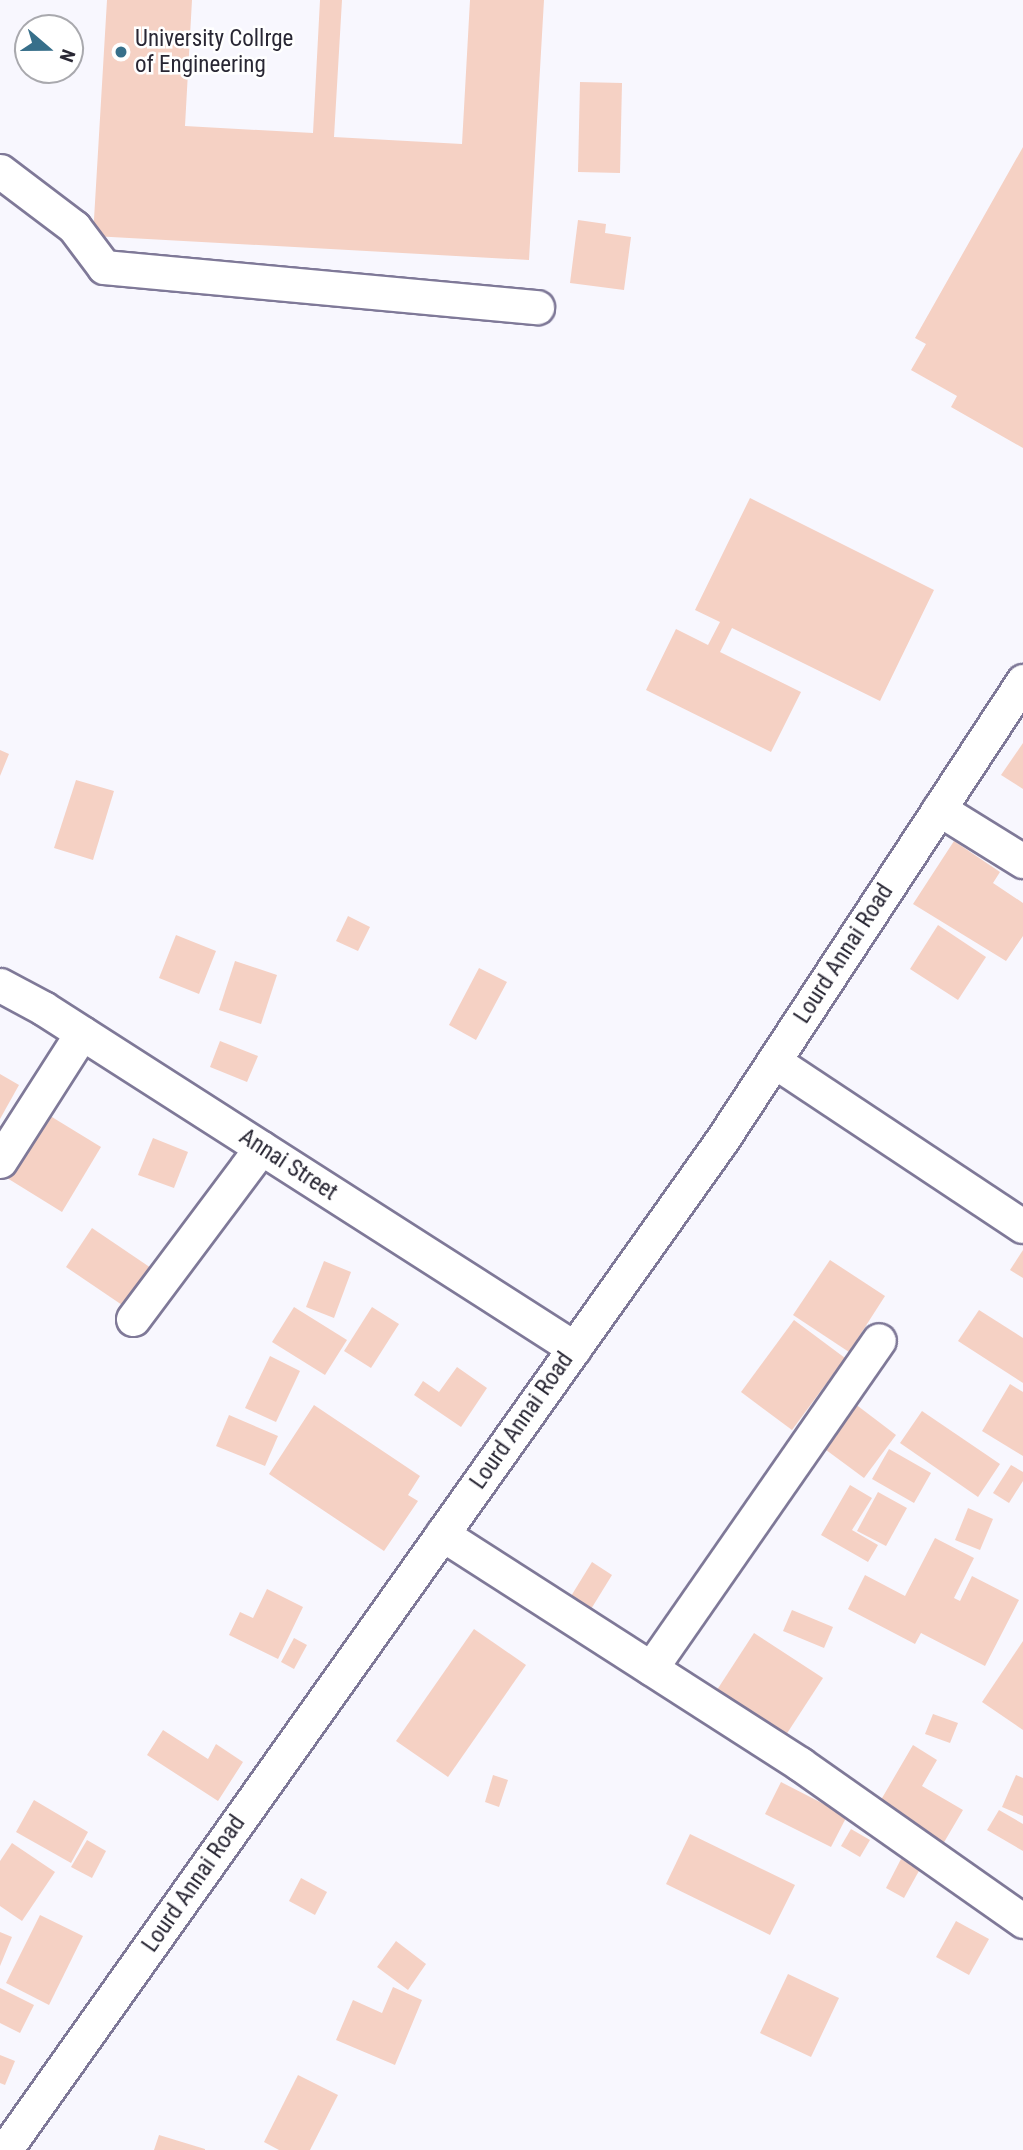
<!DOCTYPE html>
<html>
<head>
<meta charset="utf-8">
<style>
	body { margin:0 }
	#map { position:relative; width:1023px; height:2150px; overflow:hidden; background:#f8f7fe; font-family:"Roboto Condensed",sans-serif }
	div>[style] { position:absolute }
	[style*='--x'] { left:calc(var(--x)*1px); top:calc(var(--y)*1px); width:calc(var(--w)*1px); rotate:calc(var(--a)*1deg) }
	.building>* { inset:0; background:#f5d1c4 }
	.roads { filter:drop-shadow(2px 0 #7f7998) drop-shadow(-2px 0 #7f7998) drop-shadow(0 2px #7f7998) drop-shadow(0 -2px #7f7998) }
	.minor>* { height:33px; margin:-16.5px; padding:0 16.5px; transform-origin:16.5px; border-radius:16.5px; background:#fff }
	.dots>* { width:19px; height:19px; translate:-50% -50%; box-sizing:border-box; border:4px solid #fff; border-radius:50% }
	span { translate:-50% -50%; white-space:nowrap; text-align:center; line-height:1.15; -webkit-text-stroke:5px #fff; paint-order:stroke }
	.poi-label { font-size:23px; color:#292734 }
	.left { translate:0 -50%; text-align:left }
	.street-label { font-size:23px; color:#292734 }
	.north { position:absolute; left:14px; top:14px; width:70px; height:70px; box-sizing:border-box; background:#fff; border:2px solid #a9a9ae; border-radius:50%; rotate:110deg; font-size:19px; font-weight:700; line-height:28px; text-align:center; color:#292734 }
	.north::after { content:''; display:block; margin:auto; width:24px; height:32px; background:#376f8a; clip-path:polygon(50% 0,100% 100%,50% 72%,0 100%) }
</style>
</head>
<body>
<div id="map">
	<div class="building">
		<div style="clip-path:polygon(107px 0,192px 0,185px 126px,313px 133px,320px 0,342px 0,334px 137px,462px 144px,470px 0,544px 0,529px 260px,93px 236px)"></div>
		<div style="clip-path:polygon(580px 82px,622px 83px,620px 173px,578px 172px)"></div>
		<div style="clip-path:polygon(1023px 147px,1023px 448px,951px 407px,957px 396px,911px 370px,926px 344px,915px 338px)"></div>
		<div style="clip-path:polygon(578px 220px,606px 224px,605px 233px,631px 237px,624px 290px,570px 283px)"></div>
		<div style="clip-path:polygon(750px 498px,934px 590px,880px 701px,732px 628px,720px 652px,801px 692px,771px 752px,646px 690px,676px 629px,708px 645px,720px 622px,695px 610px)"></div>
		<div style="clip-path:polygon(1023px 743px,1023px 789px,1001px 775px)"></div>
		<div style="clip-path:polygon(0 750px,9px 754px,0 776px)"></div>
		<div style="clip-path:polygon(76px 780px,114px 791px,93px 860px,54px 848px)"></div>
		<div style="clip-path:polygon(954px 841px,1000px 872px,993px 883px,1023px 903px,1023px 936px,1006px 961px,913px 904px)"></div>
		<div style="clip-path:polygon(348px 916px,370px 927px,358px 951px,336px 941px)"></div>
		<div style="clip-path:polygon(938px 925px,986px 957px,958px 1000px,910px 969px)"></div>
		<div style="clip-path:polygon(176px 935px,216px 951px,199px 994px,159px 978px)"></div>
		<div style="clip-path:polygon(235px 961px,277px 975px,261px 1024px,219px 1010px)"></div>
		<div style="clip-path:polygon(479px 968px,507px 982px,476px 1040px,449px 1025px)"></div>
		<div style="clip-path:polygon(220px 1041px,258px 1056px,247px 1082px,210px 1067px)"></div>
		<div style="clip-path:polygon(0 1074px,19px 1085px,0 1119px)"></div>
		<div style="clip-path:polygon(47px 1114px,101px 1147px,62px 1212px,7px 1178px)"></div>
		<div style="clip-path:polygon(153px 1138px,188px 1152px,174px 1188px,138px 1175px)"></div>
		<div style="clip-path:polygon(92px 1228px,154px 1270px,128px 1309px,66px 1267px)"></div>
		<div style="clip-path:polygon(1023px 1250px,1023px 1278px,1010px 1270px)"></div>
		<div style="clip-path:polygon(830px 1260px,885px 1296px,849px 1352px,793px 1315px)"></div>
		<div style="clip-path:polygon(324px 1261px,351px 1272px,334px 1318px,306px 1307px)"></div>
		<div style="clip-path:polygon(294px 1307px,347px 1340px,325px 1375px,272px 1342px)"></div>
		<div style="clip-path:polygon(372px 1307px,399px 1324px,371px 1368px,344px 1351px)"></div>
		<div style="clip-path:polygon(979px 1310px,1023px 1338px,1023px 1383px,958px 1341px)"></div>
		<div style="clip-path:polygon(794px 1320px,845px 1358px,792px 1430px,741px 1392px)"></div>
		<div style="clip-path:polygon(270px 1356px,300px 1371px,276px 1422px,245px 1408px)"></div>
		<div style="clip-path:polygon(457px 1367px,487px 1388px,461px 1427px,414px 1395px,423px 1381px,439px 1392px)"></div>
		<div style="clip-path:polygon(1010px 1384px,1023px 1392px,1023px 1456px,982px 1431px)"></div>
		<div style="clip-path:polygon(850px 1400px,896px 1435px,864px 1478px,818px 1444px)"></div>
		<div style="clip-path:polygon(314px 1405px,420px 1476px,408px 1495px,418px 1501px,384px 1551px,269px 1474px)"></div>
		<div style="clip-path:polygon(922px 1411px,1000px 1464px,978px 1497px,900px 1443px)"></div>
		<div style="clip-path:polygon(229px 1415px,278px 1436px,265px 1466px,216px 1446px)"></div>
		<div style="clip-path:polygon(889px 1449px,931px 1473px,914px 1503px,872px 1479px)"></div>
		<div style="clip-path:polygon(1011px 1465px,1023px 1472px,1023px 1481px,1009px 1503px,993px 1493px)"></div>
		<div style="clip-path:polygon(850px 1485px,872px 1498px,852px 1530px,878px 1545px,868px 1562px,821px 1535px)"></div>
		<div style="clip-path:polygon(878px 1492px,907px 1508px,886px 1546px,857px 1531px)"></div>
		<div style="clip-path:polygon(968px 1508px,993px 1519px,980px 1550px,955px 1540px)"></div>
		<div style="clip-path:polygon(935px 1538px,974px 1558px,954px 1598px,960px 1601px,972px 1576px,1019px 1600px,985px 1666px,921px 1633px,915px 1644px,848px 1609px,865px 1575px,905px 1596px)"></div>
		<div style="clip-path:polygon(592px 1562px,612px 1575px,588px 1614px,568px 1601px)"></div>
		<div style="clip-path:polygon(267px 1589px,303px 1607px,278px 1659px,229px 1635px,240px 1612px,253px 1618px)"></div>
		<div style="clip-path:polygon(792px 1610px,833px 1627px,824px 1648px,783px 1631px)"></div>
		<div style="clip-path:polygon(474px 1629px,526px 1665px,448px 1777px,396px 1741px)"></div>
		<div style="clip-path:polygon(754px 1633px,823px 1678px,784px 1738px,715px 1693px)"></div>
		<div style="clip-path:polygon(294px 1638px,307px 1645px,294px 1669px,281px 1662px)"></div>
		<div style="clip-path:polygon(1023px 1641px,1023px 1730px,982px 1702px)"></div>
		<div style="clip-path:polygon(933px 1714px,958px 1723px,950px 1743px,925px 1734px)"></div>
		<div style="clip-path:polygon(163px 1730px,208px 1759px,216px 1744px,243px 1762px,218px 1801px,147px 1755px)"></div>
		<div style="clip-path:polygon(913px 1745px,937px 1760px,922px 1786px,963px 1810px,943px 1844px,878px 1805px)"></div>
		<div style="clip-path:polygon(493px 1775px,508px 1780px,499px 1807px,485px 1802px)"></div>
		<div style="clip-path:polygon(1016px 1775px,1023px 1778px,1023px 1816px,1002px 1807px)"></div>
		<div style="clip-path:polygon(781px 1782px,847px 1816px,831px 1847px,765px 1814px)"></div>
		<div style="clip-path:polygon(34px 1800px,88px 1832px,71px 1863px,16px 1832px)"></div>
		<div style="clip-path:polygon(999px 1810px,1023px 1824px,1023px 1851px,987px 1830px)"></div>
		<div style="clip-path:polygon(851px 1829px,870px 1840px,860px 1857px,841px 1846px)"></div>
		<div style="clip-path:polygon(690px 1834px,795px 1885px,770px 1935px,666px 1884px)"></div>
		<div style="clip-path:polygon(87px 1840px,106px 1851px,92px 1878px,71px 1867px)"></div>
		<div style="clip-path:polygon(12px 1843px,55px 1872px,22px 1921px,0 1906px,0 1861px)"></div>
		<div style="clip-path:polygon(901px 1859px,920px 1869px,904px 1898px,886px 1888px)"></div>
		<div style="clip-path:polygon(301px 1878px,327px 1892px,315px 1915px,289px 1901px)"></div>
		<div style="clip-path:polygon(40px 1915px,83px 1936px,49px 2005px,6px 1983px)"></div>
		<div style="clip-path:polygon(956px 1921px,989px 1939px,969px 1975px,936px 1957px)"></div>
		<div style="clip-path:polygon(0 1932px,12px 1937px,0 1966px)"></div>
		<div style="clip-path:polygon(396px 1941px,426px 1964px,408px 1990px,377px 1967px)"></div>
		<div style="clip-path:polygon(788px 1974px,839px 1998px,811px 2057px,760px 2033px)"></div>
		<div style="clip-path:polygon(393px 1987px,422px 2000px,395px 2065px,336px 2040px,353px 2000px,382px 2013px)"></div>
		<div style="clip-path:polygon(0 1988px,34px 2005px,20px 2033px,0 2023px)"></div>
		<div style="clip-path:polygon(0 2055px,15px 2061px,5px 2085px,0 2083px)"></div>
		<div style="clip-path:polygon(298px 2075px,338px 2095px,310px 2150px,279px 2150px,264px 2142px)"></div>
		<div style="clip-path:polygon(159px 2135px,205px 2149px,205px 2150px,154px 2150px)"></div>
	</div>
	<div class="roads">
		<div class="minor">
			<div style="--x:0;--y:171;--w:93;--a:37.1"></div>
			<div style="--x:74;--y:227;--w:50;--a:53.1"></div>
			<div style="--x:104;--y:267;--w:435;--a:5.3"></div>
			<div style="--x:939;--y:809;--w:99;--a:31.8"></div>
			<div style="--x:0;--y:985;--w:49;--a:28.1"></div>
			<div style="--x:43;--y:1008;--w:631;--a:32.63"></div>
			<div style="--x:774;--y:1061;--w:298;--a:33.6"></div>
			<div style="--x:0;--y:1161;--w:152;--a:-57.4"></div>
			<div style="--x:133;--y:1319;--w:214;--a:-53.2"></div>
			<div style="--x:442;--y:1534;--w:426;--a:32.7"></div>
			<div style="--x:800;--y:1764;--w:273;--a:35.1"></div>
			<div style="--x:651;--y:1668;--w:399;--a:-55.2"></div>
			<div style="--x:5;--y:2150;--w:1239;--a:-54.63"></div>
			<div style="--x:722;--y:1140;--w:549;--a:-56.74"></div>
		</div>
	</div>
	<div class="dots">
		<div style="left:121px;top:52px;background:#376f8a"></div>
	</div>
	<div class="poi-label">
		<span class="left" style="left:135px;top:52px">University Collrge<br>of Engineering</span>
	</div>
	<div class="street-label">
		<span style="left:844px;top:954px;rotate:-57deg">Lourd Annai Road</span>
		<span style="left:288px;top:1165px;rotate:33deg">Annai Street</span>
		<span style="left:522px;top:1421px;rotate:-55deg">Lourd Annai Road</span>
		<span style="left:194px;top:1884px;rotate:-55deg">Lourd Annai Road</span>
	</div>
	<div class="north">N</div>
</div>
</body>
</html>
